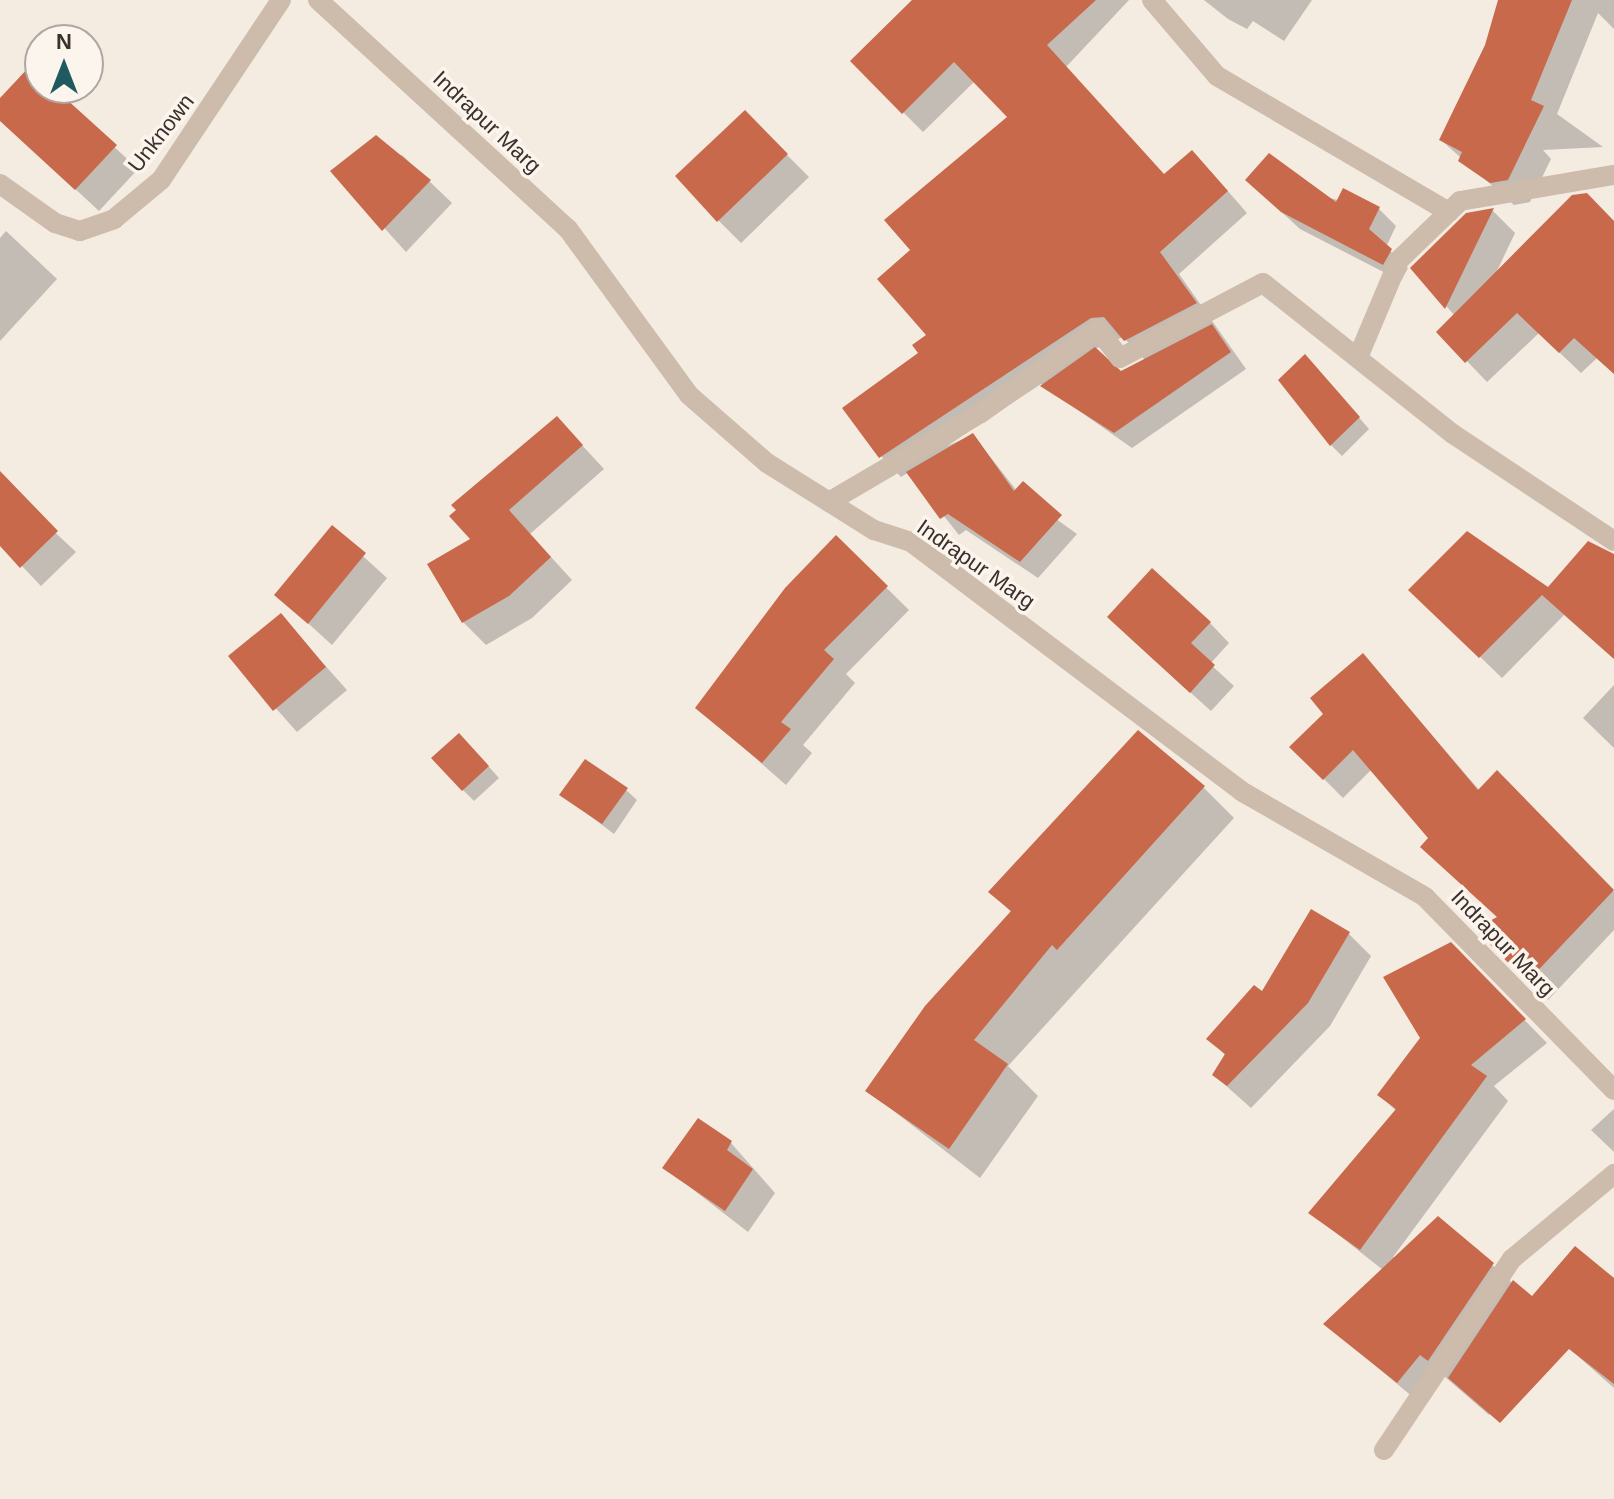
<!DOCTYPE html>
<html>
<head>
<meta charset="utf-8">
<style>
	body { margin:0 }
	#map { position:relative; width:1614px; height:1499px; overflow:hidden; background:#f4ebe1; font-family:Helvetica,sans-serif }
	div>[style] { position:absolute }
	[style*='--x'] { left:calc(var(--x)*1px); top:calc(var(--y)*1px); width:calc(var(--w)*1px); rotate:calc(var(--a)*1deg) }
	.shadow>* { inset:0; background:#0003 }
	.building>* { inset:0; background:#c8694b }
	.minor>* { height:20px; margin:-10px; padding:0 10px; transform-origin:10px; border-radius:10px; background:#cdbbac }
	span { translate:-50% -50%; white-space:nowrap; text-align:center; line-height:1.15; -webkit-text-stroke:7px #fbf5ee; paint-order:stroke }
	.street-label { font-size:22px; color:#3b302b }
	.north { position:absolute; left:24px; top:24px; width:80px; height:80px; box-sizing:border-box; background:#fbf5ee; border:2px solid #aea6a0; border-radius:50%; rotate:0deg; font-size:22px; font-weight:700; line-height:32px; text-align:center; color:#3b302b }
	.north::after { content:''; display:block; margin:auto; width:28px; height:36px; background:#1f5a5e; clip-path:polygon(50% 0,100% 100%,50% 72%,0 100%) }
</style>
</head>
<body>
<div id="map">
	<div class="shadow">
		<div style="clip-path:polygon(evenodd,923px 0,1129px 0,1066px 67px,1165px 176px,1212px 173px,1247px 213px,1179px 274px,1246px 369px,1132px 448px,1041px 384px,947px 446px,973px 435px,1017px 491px,1077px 534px,1038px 578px,966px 530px,959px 535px,909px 472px,901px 477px,881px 456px,928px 335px,913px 251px,1010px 118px,975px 81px,923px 132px,853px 62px,923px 0,1123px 337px,1146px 361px,1121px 373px,1095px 349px,1123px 337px)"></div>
		<div style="clip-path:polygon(1204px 0,1312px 0,1284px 41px,1253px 21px,1247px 29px,1228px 19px)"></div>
		<div style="clip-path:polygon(1500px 0,1614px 0,1614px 29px,1598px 13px,1557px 114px,1603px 147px,1543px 150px,1551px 159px,1530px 202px,1514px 205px,1441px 140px,1487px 46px)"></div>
		<div style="clip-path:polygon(30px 69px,40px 88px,51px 88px,138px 169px,99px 211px,0 119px,0 101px)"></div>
		<div style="clip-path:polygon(745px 113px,809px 177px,741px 243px,718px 220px)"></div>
		<div style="clip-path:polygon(402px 155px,452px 203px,406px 252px,333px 171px)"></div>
		<div style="clip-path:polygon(1247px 180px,1379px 209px,1396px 226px,1386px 247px,1408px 268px,1401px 281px,1300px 229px)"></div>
		<div style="clip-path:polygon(1493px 211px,1515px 233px,1495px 275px,1614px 223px,1614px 374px,1597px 358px,1581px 373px,1539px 333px,1487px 382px,1439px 332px,1455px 316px,1413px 268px,1467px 215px)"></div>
		<div style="clip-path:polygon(6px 231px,57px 279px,0 341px,0 238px)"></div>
		<div style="clip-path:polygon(1316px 368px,1369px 429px,1342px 456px,1331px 445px)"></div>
		<div style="clip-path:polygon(557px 418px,604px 469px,530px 534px,572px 580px,532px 618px,486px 645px,463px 622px,473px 539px)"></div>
		<div style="clip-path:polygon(0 481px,76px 552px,41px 586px,0 543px)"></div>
		<div style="clip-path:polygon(332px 528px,387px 578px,332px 645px,277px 595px)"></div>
		<div style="clip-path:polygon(836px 538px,909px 610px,846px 674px,855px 683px,803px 745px,812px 753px,786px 785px,698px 708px)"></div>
		<div style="clip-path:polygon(1614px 555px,1614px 659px,1564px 615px,1502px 678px,1433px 611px,1549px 590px)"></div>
		<div style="clip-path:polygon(281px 616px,347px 690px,297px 732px,230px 657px)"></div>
		<div style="clip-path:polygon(1210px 623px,1229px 643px,1210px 664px,1234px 686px,1211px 711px,1129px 637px)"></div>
		<div style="clip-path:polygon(1363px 655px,1480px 791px,1497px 773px,1614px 892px,1614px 930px,1548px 1000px,1478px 930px,1499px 918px,1372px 769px,1343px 798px,1292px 747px,1325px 714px)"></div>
		<div style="clip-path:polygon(1614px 685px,1614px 748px,1583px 718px)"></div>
		<div style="clip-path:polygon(470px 746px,499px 778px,474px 801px,463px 790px)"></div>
		<div style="clip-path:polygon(1203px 787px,1234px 818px,1008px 1066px,1038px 1096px,980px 1178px,868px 1091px,1012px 913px,991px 892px)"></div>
		<div style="clip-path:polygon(626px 790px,637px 800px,614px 834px,562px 795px)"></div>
		<div style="clip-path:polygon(1349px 934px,1371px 956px,1330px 1026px,1251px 1108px,1214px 1075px,1226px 1056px,1209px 1039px)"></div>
		<div style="clip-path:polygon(1450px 944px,1547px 1043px,1494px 1086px,1508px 1101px,1393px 1257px,1492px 1265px,1553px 1319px,1489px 1415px,1444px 1376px,1421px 1404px,1326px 1324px,1383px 1270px,1311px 1213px,1397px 1112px,1380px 1095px,1422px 1038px)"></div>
		<div style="clip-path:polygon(1614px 1109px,1614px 1152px,1591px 1130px)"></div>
		<div style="clip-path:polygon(698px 1120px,731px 1143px,775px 1193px,748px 1232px,665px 1168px)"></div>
		<div style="clip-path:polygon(1614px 1277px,1614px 1388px,1555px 1336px)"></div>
	</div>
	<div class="building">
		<div style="clip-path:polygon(912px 0,1096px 0,1047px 45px,1164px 174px,1192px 150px,1228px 191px,1160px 252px,1197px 303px,1124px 341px,1104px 317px,1091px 318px,879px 458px,842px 408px,918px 353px,912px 345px,926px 335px,877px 279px,910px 250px,884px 220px,1007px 117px,954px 62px,902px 114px,850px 61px)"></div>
		<div style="clip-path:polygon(1498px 0,1572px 0,1531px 100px,1544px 106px,1508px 180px,1490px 183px,1458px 161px,1462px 152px,1439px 140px,1485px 45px)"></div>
		<div style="clip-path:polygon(30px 66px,40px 88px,54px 88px,117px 145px,75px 190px,0 121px,0 98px)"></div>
		<div style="clip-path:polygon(745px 110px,788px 154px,717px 222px,675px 176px)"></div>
		<div style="clip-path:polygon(376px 135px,431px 180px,382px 231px,330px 171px)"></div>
		<div style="clip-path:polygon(1269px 153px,1336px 202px,1343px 188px,1380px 207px,1369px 229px,1392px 249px,1383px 265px,1281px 212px,1245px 180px)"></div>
		<div style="clip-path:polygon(1587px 193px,1614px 221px,1614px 374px,1574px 338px,1559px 353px,1517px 313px,1465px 363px,1436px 332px,1572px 195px)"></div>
		<div style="clip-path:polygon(1494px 208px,1445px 309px,1410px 268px,1466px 213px)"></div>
		<div style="clip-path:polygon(1212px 324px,1231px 352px,1114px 433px,1040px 386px,1095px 347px,1121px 371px)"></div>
		<div style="clip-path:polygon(1305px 354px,1360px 417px,1330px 446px,1278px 380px)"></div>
		<div style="clip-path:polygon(557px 416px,583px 445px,509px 510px,551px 557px,509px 596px,462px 623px,427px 564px,470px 539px,449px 516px,456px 510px,451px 505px)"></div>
		<div style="clip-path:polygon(973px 433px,1014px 491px,1023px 481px,1062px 515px,1020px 562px,948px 514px,940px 519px,906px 472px)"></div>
		<div style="clip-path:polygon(0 471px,58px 531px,20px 568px,0 546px)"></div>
		<div style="clip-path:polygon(332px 525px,366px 553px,308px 624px,274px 595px)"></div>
		<div style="clip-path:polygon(1467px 531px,1548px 587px,1588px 541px,1614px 554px,1614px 659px,1542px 595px,1479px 658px,1408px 590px)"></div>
		<div style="clip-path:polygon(836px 535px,888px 586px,824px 650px,834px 659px,781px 722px,791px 729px,762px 763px,695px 708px,785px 588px)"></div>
		<div style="clip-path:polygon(1152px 568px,1211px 622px,1191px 643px,1215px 665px,1190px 693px,1107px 617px)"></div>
		<div style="clip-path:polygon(281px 613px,326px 667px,273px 711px,228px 656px)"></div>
		<div style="clip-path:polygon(1363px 653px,1478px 790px,1497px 770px,1614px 890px,1527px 982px,1475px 929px,1497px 917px,1420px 847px,1428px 838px,1353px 750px,1323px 780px,1289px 747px,1323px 714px,1310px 698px)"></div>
		<div style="clip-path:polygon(1138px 730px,1205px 786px,1057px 950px,1052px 945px,974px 1040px,1008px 1064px,949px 1149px,865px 1091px,925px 1006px,1011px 911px,988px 892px)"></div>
		<div style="clip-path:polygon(459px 733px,489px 766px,462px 791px,431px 758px)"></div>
		<div style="clip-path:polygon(585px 759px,628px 788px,602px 824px,559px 795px)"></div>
		<div style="clip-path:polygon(1311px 909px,1350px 932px,1308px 1003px,1227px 1086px,1212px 1075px,1225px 1054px,1206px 1039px,1254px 985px,1262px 991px)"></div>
		<div style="clip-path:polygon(1451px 942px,1526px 1019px,1471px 1065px,1487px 1076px,1360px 1250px,1308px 1213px,1396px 1109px,1377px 1095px,1420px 1038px,1383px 977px)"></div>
		<div style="clip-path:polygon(698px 1118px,732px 1141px,727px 1150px,753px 1169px,725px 1211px,662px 1168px)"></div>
		<div style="clip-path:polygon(1438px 1216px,1494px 1263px,1428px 1361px,1420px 1355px,1397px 1383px,1323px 1324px)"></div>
		<div style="clip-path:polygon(1575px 1246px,1614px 1278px,1614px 1384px,1569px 1349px,1500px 1423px,1448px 1378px,1513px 1280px,1532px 1296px)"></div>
	</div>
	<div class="minor">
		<div style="--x:318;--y:0;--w:339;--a:42.5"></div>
		<div style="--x:568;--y:229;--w:205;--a:53.9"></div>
		<div style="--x:689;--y:395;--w:103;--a:41.1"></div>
		<div style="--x:767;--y:463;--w:126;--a:32.1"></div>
		<div style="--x:874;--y:530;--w:39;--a:18"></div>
		<div style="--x:911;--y:542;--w:413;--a:37"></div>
		<div style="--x:1241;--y:791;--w:212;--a:29.9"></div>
		<div style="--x:1425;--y:897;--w:270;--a:45.6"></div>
		<div style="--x:1152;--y:0;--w:100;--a:49.5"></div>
		<div style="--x:1217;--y:76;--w:269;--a:30.4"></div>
		<div style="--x:0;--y:184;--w:67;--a:35.3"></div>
		<div style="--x:55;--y:223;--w:26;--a:18"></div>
		<div style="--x:80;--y:231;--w:36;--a:-19"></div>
		<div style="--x:114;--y:219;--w:61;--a:-39.7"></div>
		<div style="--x:161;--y:180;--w:216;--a:-56.3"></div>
		<div style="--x:1359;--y:355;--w:103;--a:-67.2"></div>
		<div style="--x:1399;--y:260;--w:85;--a:-44"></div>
		<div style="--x:1460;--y:201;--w:156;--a:-9.6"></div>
		<div style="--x:829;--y:502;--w:176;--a:-30.4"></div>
		<div style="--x:981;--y:413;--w:144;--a:-35.7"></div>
		<div style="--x:1098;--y:329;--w:36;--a:53"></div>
		<div style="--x:1120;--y:358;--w:161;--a:-27.7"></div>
		<div style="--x:1263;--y:283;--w:243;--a:38.5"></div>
		<div style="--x:1453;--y:434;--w:193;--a:33.6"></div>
		<div style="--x:1384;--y:1450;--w:230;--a:-56.2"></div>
		<div style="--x:1512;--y:1259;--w:133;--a:-39.8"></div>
	</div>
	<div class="street-label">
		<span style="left:487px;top:122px;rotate:43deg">Indrapur Marg</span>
		<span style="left:161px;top:133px;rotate:-52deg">Unknown</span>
		<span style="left:976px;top:564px;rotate:35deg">Indrapur Marg</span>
		<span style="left:1503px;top:943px;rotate:46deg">Indrapur Marg</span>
	</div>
	<div class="north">N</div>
</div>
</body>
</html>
